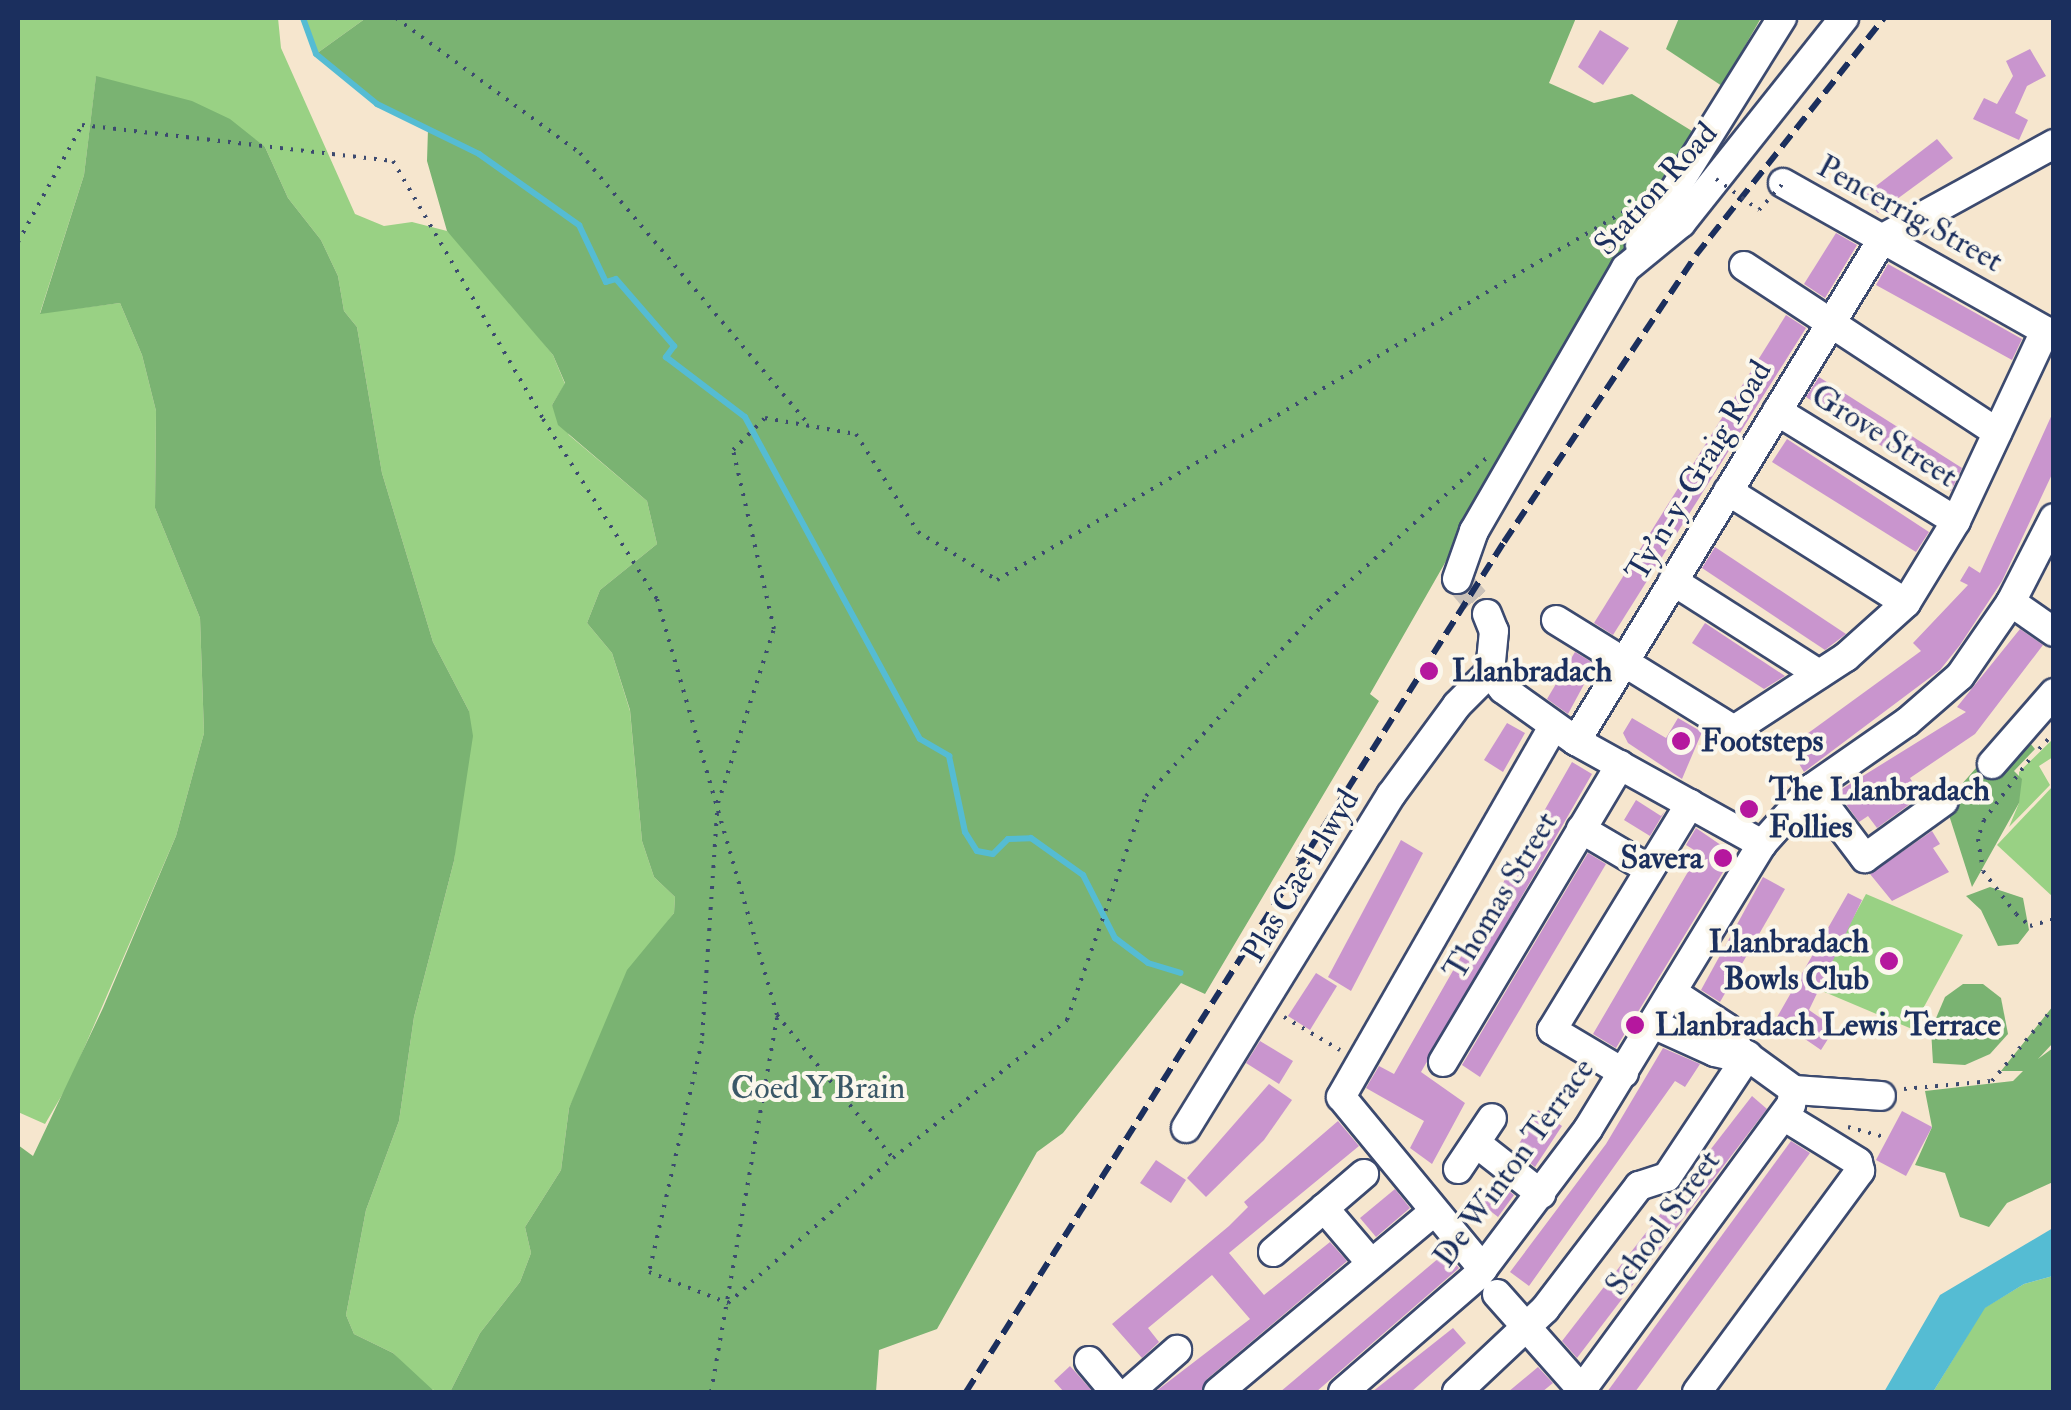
<!DOCTYPE html>
<html>
<head>
<meta charset="utf-8">
<style>
	body { margin:0 }
	#map { position:relative; width:2071px; height:1410px; overflow:hidden; background:#f6e6ce; font-family:"IM FELL Double Pica",serif }
	div>[style] { position:absolute }
	[style*='--x'] { left:calc(var(--x)*1px); top:calc(var(--y)*1px); width:calc(var(--w)*1px); rotate:calc(var(--a)*1deg) }
	.green>* { inset:0; background:#99d184 }
	.forest>* { inset:0; background:#7ab372 }
	.water>* { inset:0; background:#55bcd3 }
	.stream>* { height:6px; margin:-3px; padding:0 3px; transform-origin:3px; border-radius:3px; background:#55bcd3 }
	.building>* { inset:0; background:#c995ce }
	.minor-tunnel>* { height:28px; margin-top:-14px; transform-origin:0; background:repeating-linear-gradient(90deg,#cac1b8 0 28px,transparent 0 42px) }
	.path>* { height:4px; margin-top:-2px; transform-origin:0; background:repeating-linear-gradient(90deg,#3c4a6f 0 2.5px,transparent 0 10.5px) }
	.roads { filter:drop-shadow(2px 0 #3c4a6f) drop-shadow(-2px 0 #3c4a6f) drop-shadow(0 2px #3c4a6f) drop-shadow(0 -2px #3c4a6f) }
	.minor>* { height:28px; margin:-14px; padding:0 14px; transform-origin:14px; border-radius:14px; background:#fff }
	.rail>* { height:6px; margin-top:-3px; transform-origin:0; background:repeating-linear-gradient(90deg,#1b2f5e 0 15px,transparent 0 23px) }
	.path-bridge>* { height:4px; margin-top:-2px; transform-origin:0; background:repeating-linear-gradient(90deg,#3c4a6f 0 2.5px,transparent 0 10.5px) }
	.dots>* { width:28px; height:28px; translate:-50% -50%; box-sizing:border-box; border:5px solid #fbf7ec; border-radius:50% }
	span { translate:-50% -50%; white-space:nowrap; text-align:center; line-height:1.15; -webkit-text-stroke:8px #fbf7ec; paint-order:stroke }
	.street-label { font-size:32px; color:#1b2f5e }
	.poi-label { font-size:32px; color:#1b2f5e; font-weight:700 }
	.left { translate:0 -50%; text-align:left }
	.right { translate:-100% -50%; text-align:right }
	.park-label { font-size:32px; color:#3a5868 }
	.frame { position:absolute; inset:0; border:20px solid #1b2f5e; pointer-events:none }
</style>
</head>
<body>
<div id="map">
	<div class="green">
		<div style="clip-path:polygon(18px 18px,278px 18px,281px 48px,355px 214px,384px 226px,412px 222px,447px 231px,464px 245px,553px 355px,565px 384px,552px 405px,569px 435px,647px 501px,657px 544px,600px 590px,587px 623px,612px 653px,630px 711px,642px 841px,654px 877px,675px 897px,674px 913px,652px 942px,569px 1108px,561px 1170px,525px 1227px,531px 1253px,520px 1282px,480px 1333px,450px 1392px,427px 1389px,393px 1353px,354px 1334px,346px 1315px,366px 1210px,399px 1121px,414px 1017px,454px 861px,469px 711px,433px 642px,382px 473px,357px 327px,344px 311px,338px 276px,321px 240px,288px 198px,265px 147px,96px 77px,84px 175px,40px 313px,120px 303px,142px 355px,156px 411px,155px 508px,200px 618px,204px 733px,176px 836px,69px 1083px,45px 1124px,18px 1112px)"></div>
		<div style="clip-path:polygon(303px 18px,366px 18px,316px 54px)"></div>
		<div style="clip-path:polygon(2053px 739px,2053px 757px,2039px 766px,2050px 785px,2009px 827px,2019px 803px,2019px 772px)"></div>
		<div style="clip-path:polygon(2053px 786px,2053px 897px,1997px 845px)"></div>
		<div style="clip-path:polygon(1866px 894px,1963px 935px,1912px 1029px,1815px 988px)"></div>
		<div style="clip-path:polygon(2053px 1276px,2053px 1392px,1933px 1392px,1984px 1308px,2024px 1284px)"></div>
	</div>
	<div class="forest">
		<div style="clip-path:polygon(366px 18px,1576px 18px,1549px 83px,1594px 103px,1632px 94px,1692px 131px,1370px 694px,1379px 701px,1205px 994px,1181px 983px,1063px 1133px,1037px 1152px,937px 1329px,879px 1350px,876px 1392px,450px 1392px,480px 1333px,520px 1282px,531px 1253px,525px 1227px,561px 1170px,569px 1108px,627px 970px,674px 913px,675px 897px,654px 877px,642px 841px,630px 710px,612px 653px,587px 623px,600px 590px,657px 544px,647px 501px,558px 425px,552px 405px,565px 383px,553px 355px,447px 231px,427px 161px,428px 129px,377px 104px,316px 54px)"></div>
		<div style="clip-path:polygon(1679px 18px,1761px 18px,1722px 86px,1666px 49px)"></div>
		<div style="clip-path:polygon(96px 76px,192px 101px,230px 119px,265px 147px,288px 198px,321px 240px,338px 276px,344px 311px,357px 327px,382px 473px,433px 642px,469px 711px,473px 736px,454px 861px,414px 1017px,399px 1121px,366px 1210px,346px 1315px,354px 1334px,393px 1353px,435px 1392px,18px 1392px,18px 1145px,33px 1156px,103px 1008px,176px 836px,204px 733px,200px 618px,155px 508px,156px 411px,142px 355px,120px 303px,40px 314px,84px 175px)"></div>
		<div style="clip-path:polygon(2023px 735px,2035px 749px,2014px 771px,2022px 779px,2019px 803px,1972px 887px,1948px 812px,1954px 793px,1984px 759px)"></div>
		<div style="clip-path:polygon(1990px 887px,2023px 898px,2029px 930px,2018px 944px,1998px 946px,1981px 910px,1966px 896px)"></div>
		<div style="clip-path:polygon(1983px 984px,2001px 998px,2008px 1034px,1990px 1054px,1965px 1065px,1933px 1063px,1931px 1030px,1945px 997px,1963px 984px)"></div>
		<div style="clip-path:polygon(2053px 1006px,2053px 1043px,2038px 1059px,2053px 1048px,2053px 1182px,2007px 1203px,1989px 1227px,1960px 1217px,1945px 1173px,1915px 1165px,1932px 1127px,1925px 1091px,2013px 1081px,2023px 1071px,2001px 1071px)"></div>
	</div>
	<div class="water">
		<div style="clip-path:polygon(2053px 1228px,2053px 1276px,2024px 1284px,1985px 1308px,1933px 1392px,1884px 1392px,1940px 1295px)"></div>
	</div>
	<div class="stream">
		<div style="--x:303;--y:18;--w:38;--a:70"></div>
		<div style="--x:316;--y:54;--w:79;--a:39.3"></div>
		<div style="--x:377;--y:104;--w:114;--a:26.1"></div>
		<div style="--x:479;--y:154;--w:123;--a:35.4"></div>
		<div style="--x:579;--y:225;--w:63;--a:64.7"></div>
		<div style="--x:606;--y:282;--w:10;--a:-17"></div>
		<div style="--x:616;--y:279;--w:89;--a:49.1"></div>
		<div style="--x:674;--y:346;--w:14;--a:126"></div>
		<div style="--x:666;--y:357;--w:99;--a:37.2"></div>
		<div style="--x:745;--y:417;--w:366;--a:61.5"></div>
		<div style="--x:920;--y:739;--w:34;--a:30"></div>
		<div style="--x:949;--y:756;--w:78;--a:78.1"></div>
		<div style="--x:965;--y:832;--w:22;--a:58"></div>
		<div style="--x:977;--y:851;--w:16;--a:11"></div>
		<div style="--x:993;--y:854;--w:21;--a:-45"></div>
		<div style="--x:1008;--y:839;--w:23;--a:-2"></div>
		<div style="--x:1031;--y:838;--w:64;--a:35.4"></div>
		<div style="--x:1083;--y:875;--w:71;--a:63.1"></div>
		<div style="--x:1115;--y:938;--w:41;--a:37.1"></div>
		<div style="--x:1148;--y:963;--w:34;--a:17"></div>
	</div>
	<div class="building">
		<div style="clip-path:polygon(1600px 30px,1629px 48px,1603px 85px,1578px 67px)"></div>
		<div style="clip-path:polygon(2030px 49px,2046px 76px,2027px 86px,2015px 113px,2028px 120px,2019px 140px,1973px 119px,1984px 98px,1997px 104px,2013px 76px,2006px 61px)"></div>
		<div style="clip-path:polygon(1937px 139px,1953px 158px,1878px 213px,1863px 196px)"></div>
		<div style="clip-path:polygon(1836px 233px,1857px 245px,1825px 298px,1804px 284px)"></div>
		<div style="clip-path:polygon(1888px 264px,2022px 339px,2012px 360px,1876px 285px)"></div>
		<div style="clip-path:polygon(1786px 315px,1806px 328px,1613px 635px,1594px 623px)"></div>
		<div style="clip-path:polygon(1819px 377px,1962px 468px,1951px 491px,1806px 397px)"></div>
		<div style="clip-path:polygon(2054px 410px,2054px 470px,2002px 581px,1960px 645px,1940px 670px,1804px 772px,1789px 747px,1921px 651px,1913px 643px,1968px 585px,1960px 581px,1969px 566px,1980px 573px)"></div>
		<div style="clip-path:polygon(1787px 439px,1929px 532px,1916px 552px,1772px 462px)"></div>
		<div style="clip-path:polygon(1715px 547px,1846px 634px,1825px 650px,1702px 568px)"></div>
		<div style="clip-path:polygon(1705px 623px,1785px 676px,1764px 689px,1692px 643px)"></div>
		<div style="clip-path:polygon(2020px 629px,2043px 645px,1975px 734px,1910px 778px,1921px 796px,1877px 828px,1868px 816px,1859px 822px,1837px 792px,1966px 712px,1957px 707px)"></div>
		<div style="clip-path:polygon(1575px 652px,1595px 664px,1568px 714px,1547px 699px)"></div>
		<div style="clip-path:polygon(1632px 718px,1666px 738px,1678px 718px,1702px 732px,1682px 779px,1628px 743px,1623px 733px)"></div>
		<div style="clip-path:polygon(1507px 723px,1525px 733px,1503px 772px,1484px 760px)"></div>
		<div style="clip-path:polygon(1572px 762px,1592px 774px,1421px 1072px,1465px 1103px,1432px 1164px,1410px 1148px,1424px 1121px,1366px 1088px,1379px 1066px,1394px 1074px)"></div>
		<div style="clip-path:polygon(1636px 800px,1661px 816px,1665px 811px,1650px 836px,1624px 820px)"></div>
		<div style="clip-path:polygon(1696px 828px,1734px 854px,1616px 1048px,1593px 1034px,1699px 853px,1686px 845px)"></div>
		<div style="clip-path:polygon(1932px 831px,1940px 844px,1933px 848px,1949px 872px,1892px 901px,1870px 874px)"></div>
		<div style="clip-path:polygon(1401px 840px,1423px 853px,1351px 991px,1328px 977px)"></div>
		<div style="clip-path:polygon(1588px 853px,1606px 864px,1480px 1077px,1462px 1065px)"></div>
		<div style="clip-path:polygon(1763px 877px,1785px 889px,1720px 1002px,1701px 990px)"></div>
		<div style="clip-path:polygon(1848px 893px,1862px 900px,1809px 1010px,1835px 1028px,1821px 1050px,1776px 1019px)"></div>
		<div style="clip-path:polygon(1316px 973px,1337px 986px,1310px 1030px,1288px 1016px)"></div>
		<div style="clip-path:polygon(1260px 1041px,1293px 1061px,1279px 1084px,1246px 1063px)"></div>
		<div style="clip-path:polygon(1663px 1048px,1700px 1064px,1685px 1087px,1675px 1081px,1529px 1286px,1510px 1272px,1606px 1144px)"></div>
		<div style="clip-path:polygon(1269px 1084px,1292px 1100px,1264px 1140px,1206px 1197px,1187px 1178px)"></div>
		<div style="clip-path:polygon(1752px 1096px,1767px 1109px,1577px 1358px,1562px 1341px)"></div>
		<div style="clip-path:polygon(1538px 1110px,1562px 1126px,1535px 1167px,1515px 1151px)"></div>
		<div style="clip-path:polygon(1902px 1111px,1932px 1127px,1906px 1176px,1876px 1160px)"></div>
		<div style="clip-path:polygon(1338px 1121px,1359px 1146px,1229px 1253px,1264px 1295px,1330px 1242px,1347px 1261px,1207px 1379px,1201px 1392px,1155px 1392px,1250px 1319px,1212px 1275px,1148px 1328px,1159px 1342px,1142px 1358px,1112px 1324px,1229px 1226px,1248px 1207px,1244px 1202px)"></div>
		<div style="clip-path:polygon(1791px 1141px,1810px 1153px,1635px 1392px,1607px 1392px)"></div>
		<div style="clip-path:polygon(1156px 1160px,1186px 1180px,1171px 1203px,1140px 1183px)"></div>
		<div style="clip-path:polygon(1494px 1179px,1514px 1195px,1498px 1217px,1479px 1202px)"></div>
		<div style="clip-path:polygon(1395px 1189px,1410px 1208px,1376px 1237px,1360px 1218px)"></div>
		<div style="clip-path:polygon(1446px 1252px,1459px 1268px,1316px 1392px,1280px 1392px)"></div>
		<div style="clip-path:polygon(1453px 1328px,1466px 1343px,1411px 1392px,1372px 1392px)"></div>
		<div style="clip-path:polygon(1070px 1366px,1079px 1376px,1093px 1392px,1064px 1392px,1054px 1381px)"></div>
		<div style="clip-path:polygon(1538px 1367px,1553px 1383px,1542px 1392px,1508px 1392px)"></div>
	</div>
	<div class="minor-tunnel">
		<div style="--x:1457;--y:579;--w:46;--a:49.4"></div>
	</div>
	<div class="path">
		<div style="--x:396;--y:18;--w:228;--a:36.3"></div>
		<div style="--x:580;--y:153;--w:357;--a:49.9"></div>
		<div style="--x:18;--y:242;--w:133;--a:-61.3"></div>
		<div style="--x:82;--y:125;--w:313;--a:6.6"></div>
		<div style="--x:393;--y:161;--w:298;--a:59.8"></div>
		<div style="--x:543;--y:419;--w:213;--a:57.7"></div>
		<div style="--x:657;--y:599;--w:433;--a:73.9"></div>
		<div style="--x:777;--y:1015;--w:184;--a:51"></div>
		<div style="--x:893;--y:1158;--w:222;--a:-38.4"></div>
		<div style="--x:1067;--y:1020;--w:238;--a:-70.6"></div>
		<div style="--x:1146;--y:796;--w:256;--a:-47.2"></div>
		<div style="--x:1320;--y:608;--w:230;--a:-42"></div>
		<div style="--x:2039;--y:749;--w:22;--a:-47"></div>
		<div style="--x:2029;--y:760;--w:75;--a:126.9"></div>
		<div style="--x:1984;--y:820;--w:20;--a:108"></div>
		<div style="--x:1978;--y:839;--w:32;--a:81"></div>
		<div style="--x:1983;--y:871;--w:54;--a:52.5"></div>
		<div style="--x:2016;--y:914;--w:18;--a:41"></div>
		<div style="--x:2030;--y:926;--w:25;--a:-16"></div>
		<div style="--x:718;--y:803;--w:183;--a:-72.2"></div>
		<div style="--x:774;--y:629;--w:184;--a:-102.9"></div>
		<div style="--x:733;--y:450;--w:45;--a:-45"></div>
		<div style="--x:765;--y:418;--w:92;--a:10"></div>
		<div style="--x:856;--y:434;--w:116;--a:57.7"></div>
		<div style="--x:918;--y:532;--w:92;--a:31.3"></div>
		<div style="--x:997;--y:580;--w:742;--a:-30.43"></div>
		<div style="--x:717;--y:813;--w:228;--a:93.8"></div>
		<div style="--x:702;--y:1041;--w:237;--a:102.9"></div>
		<div style="--x:649;--y:1272;--w:85;--a:21.4"></div>
		<div style="--x:728;--y:1303;--w:220;--a:-41.3"></div>
		<div style="--x:1298;--y:858;--w:17;--a:-77"></div>
		<div style="--x:1284;--y:1017;--w:65;--a:30.5"></div>
		<div style="--x:1904;--y:1089;--w:88;--a:-5.2"></div>
		<div style="--x:1992;--y:1081;--w:97;--a:-50"></div>
		<div style="--x:1848;--y:1127;--w:41;--a:15.4"></div>
		<div style="--x:711;--y:1392;--w:380;--a:-80"></div>
	</div>
	<div class="roads">
		<div class="minor">
			<div style="--x:1783;--y:183;--w:311;--a:29.4"></div>
			<div style="--x:1640;--y:245;--w:268;--a:-58"></div>
			<div style="--x:1744;--y:266;--w:303;--a:33.3"></div>
			<div style="--x:1777;--y:411;--w:210;--a:31.6"></div>
			<div style="--x:1728;--y:491;--w:210;--a:32.2"></div>
			<div style="--x:1457;--y:579;--w:51;--a:-70.5"></div>
			<div style="--x:1474;--y:531;--w:304;--a:-60"></div>
			<div style="--x:1626;--y:268;--w:71;--a:-39.3"></div>
			<div style="--x:1681;--y:223;--w:262;--a:-51.5"></div>
			<div style="--x:1673;--y:581;--w:173;--a:32.5"></div>
			<div style="--x:2011;--y:602;--w:52;--a:34.9"></div>
			<div style="--x:1487;--y:614;--w:18;--a:68"></div>
			<div style="--x:1494;--y:631;--w:41;--a:95.6"></div>
			<div style="--x:1490;--y:672;--w:21;--a:53"></div>
			<div style="--x:1503;--y:689;--w:90;--a:35.5"></div>
			<div style="--x:1576;--y:741;--w:213;--a:29"></div>
			<div style="--x:1556;--y:620;--w:209;--a:31.7"></div>
			<div style="--x:1734;--y:730;--w:134;--a:-33.1"></div>
			<div style="--x:1846;--y:657;--w:81;--a:-42"></div>
			<div style="--x:1906;--y:603;--w:96;--a:-58.6"></div>
			<div style="--x:1956;--y:521;--w:210;--a:-64.9"></div>
			<div style="--x:1576;--y:741;--w:589;--a:-58.6"></div>
			<div style="--x:1883;--y:238;--w:195;--a:-28.8"></div>
			<div style="--x:1992;--y:764;--w:94;--a:-48.9"></div>
			<div style="--x:1812;--y:788;--w:88;--a:52.9"></div>
			<div style="--x:1865;--y:858;--w:97;--a:-35.8"></div>
			<div style="--x:1581;--y:829;--w:79;--a:30.5"></div>
			<div style="--x:1653;--y:1024;--w:68;--a:24.3"></div>
			<div style="--x:1715;--y:1052;--w:17;--a:13"></div>
			<div style="--x:1732;--y:1056;--w:9;--a:-41"></div>
			<div style="--x:1443;--y:1062;--w:346;--a:-59.2"></div>
			<div style="--x:1624;--y:1073;--w:84;--a:-149.2"></div>
			<div style="--x:1552;--y:1030;--w:265;--a:-58.6"></div>
			<div style="--x:1794;--y:1090;--w:87;--a:3.9"></div>
			<div style="--x:1186;--y:1128;--w:391;--a:-58.4"></div>
			<div style="--x:1391;--y:795;--w:112;--a:-53.7"></div>
			<div style="--x:1457;--y:705;--w:47;--a:-45"></div>
			<div style="--x:1476;--y:1143;--w:83;--a:38.1"></div>
			<div style="--x:1458;--y:1169;--w:61;--a:-56.3"></div>
			<div style="--x:1324;--y:1208;--w:72;--a:49.5"></div>
			<div style="--x:1273;--y:1252;--w:120;--a:-40.6"></div>
			<div style="--x:1483;--y:1269;--w:223;--a:-129.5"></div>
			<div style="--x:1341;--y:1097;--w:426;--a:-60.2"></div>
			<div style="--x:1497;--y:1294;--w:131;--a:48.4"></div>
			<div style="--x:1089;--y:1361;--w:40;--a:50"></div>
			<div style="--x:1129;--y:1392;--w:64;--a:-41.2"></div>
			<div style="--x:1218;--y:1392;--w:280;--a:-39.9"></div>
			<div style="--x:1343;--y:1392;--w:179;--a:-40.9"></div>
			<div style="--x:1478;--y:1275;--w:183;--a:-53"></div>
			<div style="--x:1588;--y:1129;--w:334;--a:-58.6"></div>
			<div style="--x:1762;--y:844;--w:75;--a:-48.2"></div>
			<div style="--x:1812;--y:788;--w:116;--a:-34.8"></div>
			<div style="--x:1907;--y:722;--w:70;--a:-41"></div>
			<div style="--x:1960;--y:676;--w:90;--a:-55.4"></div>
			<div style="--x:2011;--y:602;--w:94;--a:-62.9"></div>
			<div style="--x:1457;--y:1392;--w:121;--a:-43.3"></div>
			<div style="--x:1545;--y:1309;--w:155;--a:-52.6"></div>
			<div style="--x:1639;--y:1186;--w:29;--a:-18"></div>
			<div style="--x:1667;--y:1177;--w:146;--a:-56.4"></div>
			<div style="--x:1580;--y:1392;--w:356;--a:-53.7"></div>
			<div style="--x:1791;--y:1105;--w:15;--a:-79"></div>
			<div style="--x:1794;--y:1090;--w:68;--a:-144"></div>
			<div style="--x:1739;--y:1050;--w:25;--a:-119"></div>
			<div style="--x:1727;--y:1028;--w:66;--a:-146.8"></div>
			<div style="--x:1697;--y:1392;--w:275;--a:-53.6"></div>
			<div style="--x:1860;--y:1171;--w:9;--a:-103"></div>
			<div style="--x:1858;--y:1162;--w:86;--a:-148.3"></div>
		</div>
	</div>
	<div class="rail">
		<div style="--x:966;--y:1392;--w:1006;--a:-57.67"></div>
		<div style="--x:1504;--y:542;--w:345;--a:-56.2"></div>
		<div style="--x:1696;--y:255;--w:303;--a:-51.6"></div>
	</div>
	<div class="path-bridge">
		<div style="--x:1716;--y:179;--w:53;--a:35.8"></div>
		<div style="--x:1759;--y:210;--w:36;--a:-48"></div>
		<div style="--x:1298;--y:858;--w:18;--a:29"></div>
	</div>
	<div class="dots">
		<div style="left:1429px;top:671px;background:#b5179e"></div>
		<div style="left:1681px;top:741px;background:#b5179e"></div>
		<div style="left:1749px;top:809px;background:#b5179e"></div>
		<div style="left:1723px;top:858px;background:#b5179e"></div>
		<div style="left:1889px;top:961px;background:#b5179e"></div>
		<div style="left:1635px;top:1025px;background:#b5179e"></div>
	</div>
	<div class="street-label">
		<span style="left:1656px;top:189px;rotate:-48deg">Station Road</span>
		<span style="left:1910px;top:214px;rotate:29deg">Pencerrig Street</span>
		<span style="left:1884px;top:436px;rotate:32deg">Grove Street</span>
		<span style="left:1699px;top:471px;rotate:-59deg">Ty'n-y-Graig Road</span>
		<span style="left:1301px;top:876px;rotate:-59deg">Plas Cae Llwyd</span>
		<span style="left:1501px;top:896px;rotate:-59deg">Thomas Street</span>
		<span style="left:1514px;top:1163px;rotate:-54deg">De Winton Terrace</span>
		<span style="left:1663px;top:1223px;rotate:-54deg">School Street</span>
	</div>
	<div class="poi-label">
		<span class="left" style="left:1452px;top:671px">Llanbradach</span>
		<span class="left" style="left:1701px;top:741px">Footsteps</span>
		<span class="left" style="left:1769px;top:809px">The Llanbradach<br>Follies</span>
		<span class="right" style="left:1703px;top:858px">Savera</span>
		<span class="right" style="left:1869px;top:961px">Llanbradach<br>Bowls Club</span>
		<span class="left" style="left:1655px;top:1025px">Llanbradach Lewis Terrace</span>
	</div>
	<div class="park-label">
		<span style="left:818px;top:1088px">Coed Y Brain</span>
	</div>
	<div class="frame"></div>
</div>
</body>
</html>
